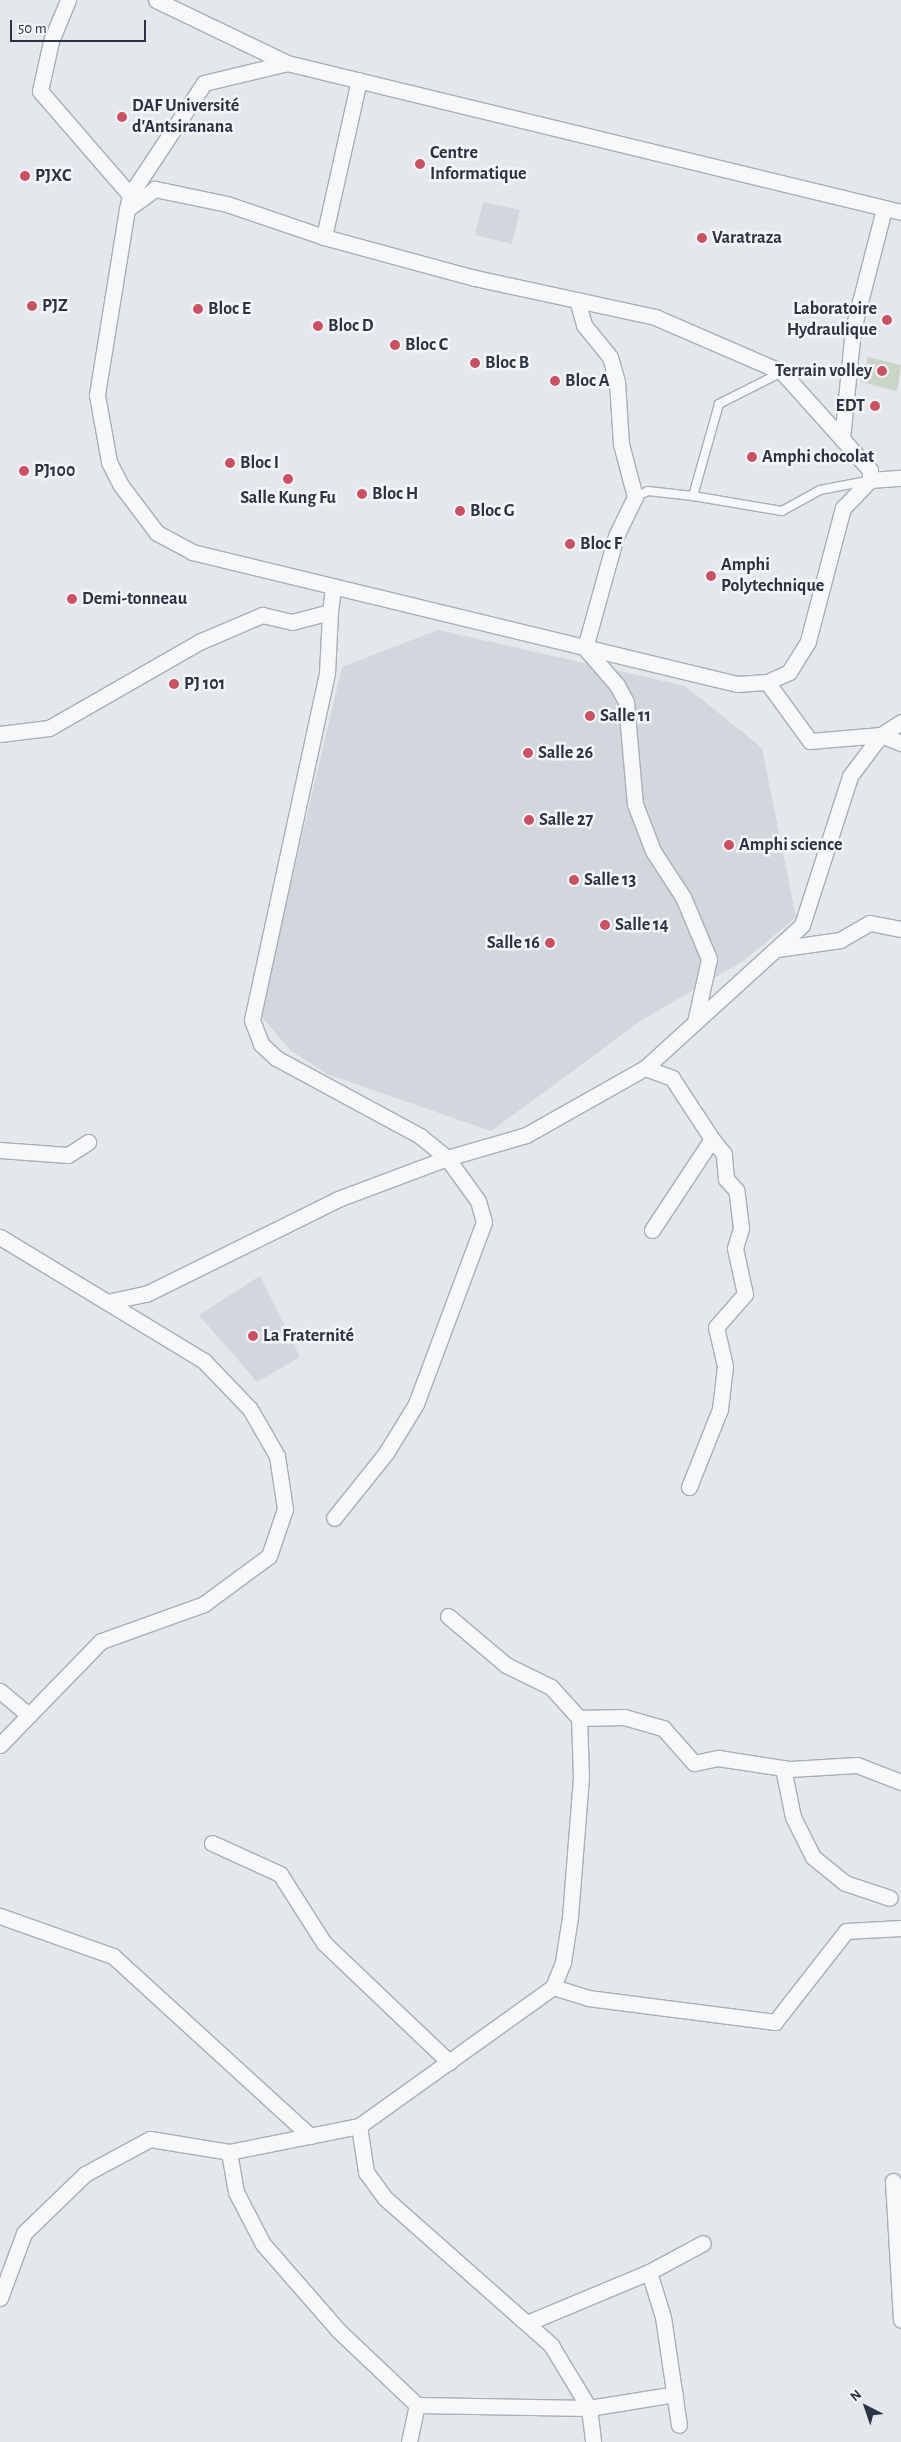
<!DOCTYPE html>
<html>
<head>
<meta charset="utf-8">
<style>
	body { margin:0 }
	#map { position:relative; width:901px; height:2442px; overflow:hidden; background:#e4e7eb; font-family:"Alegreya Sans",sans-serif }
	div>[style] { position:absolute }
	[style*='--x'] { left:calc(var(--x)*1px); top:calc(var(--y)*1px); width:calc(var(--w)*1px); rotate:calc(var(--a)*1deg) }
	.built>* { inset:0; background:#d2d6dd }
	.green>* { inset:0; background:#c9d5c6 }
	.roads { filter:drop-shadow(1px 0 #a9aeb5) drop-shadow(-1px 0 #a9aeb5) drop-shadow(0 1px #a9aeb5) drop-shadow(0 -1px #a9aeb5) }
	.service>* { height:8px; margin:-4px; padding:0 4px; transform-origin:4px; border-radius:4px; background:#f7f8fa }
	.minor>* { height:15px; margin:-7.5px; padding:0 7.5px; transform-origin:7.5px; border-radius:7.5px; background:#f7f8fa }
	.dots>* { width:14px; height:14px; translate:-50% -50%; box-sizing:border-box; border:2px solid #f4f6f9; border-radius:50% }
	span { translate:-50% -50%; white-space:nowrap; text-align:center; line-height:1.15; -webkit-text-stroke:5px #f4f6f9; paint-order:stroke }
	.poi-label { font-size:18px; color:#2c3443; font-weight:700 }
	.left { translate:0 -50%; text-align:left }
	.right { translate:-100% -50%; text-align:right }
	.north { position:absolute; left:841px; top:2382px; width:50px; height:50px; -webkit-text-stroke:4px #f4f6f9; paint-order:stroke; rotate:319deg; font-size:14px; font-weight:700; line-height:20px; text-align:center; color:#2c3443 }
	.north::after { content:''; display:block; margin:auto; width:18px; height:22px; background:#2c3443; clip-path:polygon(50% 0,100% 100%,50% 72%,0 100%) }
	.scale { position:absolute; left:10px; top:20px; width:136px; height:22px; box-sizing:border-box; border:2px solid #2c3443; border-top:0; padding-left:6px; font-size:15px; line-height:18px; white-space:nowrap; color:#2c3443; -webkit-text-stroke:4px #f4f6f9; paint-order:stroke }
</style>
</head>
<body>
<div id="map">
	<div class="built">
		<div style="clip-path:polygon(483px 202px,520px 210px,512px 244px,475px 235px)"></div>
		<div style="clip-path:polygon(438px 630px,685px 686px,762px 748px,796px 917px,745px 960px,642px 1020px,491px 1131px,327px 1074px,290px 1050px,260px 1015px,342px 667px)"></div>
		<div style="clip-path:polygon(260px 1276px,300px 1357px,257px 1382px,199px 1315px)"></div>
	</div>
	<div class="green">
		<div style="clip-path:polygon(868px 357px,901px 365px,897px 391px,861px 382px)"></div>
	</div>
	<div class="roads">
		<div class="service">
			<div style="--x:782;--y:372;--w:71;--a:153.1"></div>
			<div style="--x:719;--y:404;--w:96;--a:105.8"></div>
			<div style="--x:693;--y:496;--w:90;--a:9.6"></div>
			<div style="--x:782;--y:511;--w:43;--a:-28.9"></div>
			<div style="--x:820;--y:490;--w:48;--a:-10.8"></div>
			<div style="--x:635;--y:497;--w:14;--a:-25"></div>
			<div style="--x:648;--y:491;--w:45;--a:6.3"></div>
		</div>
		<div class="minor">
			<div style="--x:68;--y:0;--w:44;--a:112.5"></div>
			<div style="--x:51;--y:41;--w:51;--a:102.4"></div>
			<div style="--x:40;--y:91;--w:138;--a:49.1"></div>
			<div style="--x:130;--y:195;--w:14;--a:102"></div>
			<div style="--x:156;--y:0;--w:145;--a:25.7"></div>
			<div style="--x:287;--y:63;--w:632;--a:13.64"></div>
			<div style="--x:359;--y:80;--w:161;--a:102.6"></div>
			<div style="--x:324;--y:237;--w:156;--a:15.2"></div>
			<div style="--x:475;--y:278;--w:184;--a:12.2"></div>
			<div style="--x:655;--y:317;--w:138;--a:23.4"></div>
			<div style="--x:782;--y:372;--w:132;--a:48.1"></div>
			<div style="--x:870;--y:470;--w:10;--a:90"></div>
			<div style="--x:870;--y:480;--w:31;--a:-4"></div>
			<div style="--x:130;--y:195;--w:134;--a:-56.5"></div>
			<div style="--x:204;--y:83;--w:85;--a:-13.5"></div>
			<div style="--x:324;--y:237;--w:102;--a:-161.2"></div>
			<div style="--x:227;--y:204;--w:74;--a:-168.2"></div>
			<div style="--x:155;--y:189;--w:34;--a:144"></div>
			<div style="--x:127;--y:209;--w:188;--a:99.2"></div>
			<div style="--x:97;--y:395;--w:68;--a:79.8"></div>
			<div style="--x:109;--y:462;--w:25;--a:63"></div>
			<div style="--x:120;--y:484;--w:61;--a:52.9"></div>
			<div style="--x:157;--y:533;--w:40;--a:28"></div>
			<div style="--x:192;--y:552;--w:561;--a:13.61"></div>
			<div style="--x:737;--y:684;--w:30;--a:-4"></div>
			<div style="--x:767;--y:682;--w:24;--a:-24"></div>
			<div style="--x:789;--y:672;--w:36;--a:-58"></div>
			<div style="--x:808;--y:641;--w:138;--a:-75.3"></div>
			<div style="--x:843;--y:508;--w:39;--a:-46"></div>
			<div style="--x:577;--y:300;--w:26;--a:74"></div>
			<div style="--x:584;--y:325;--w:41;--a:50.9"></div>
			<div style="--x:610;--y:357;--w:26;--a:74"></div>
			<div style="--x:617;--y:382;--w:62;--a:86.3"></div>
			<div style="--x:621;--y:444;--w:55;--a:75.2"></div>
			<div style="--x:635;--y:497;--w:43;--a:116"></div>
			<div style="--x:616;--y:536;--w:116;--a:105.5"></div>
			<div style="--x:585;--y:648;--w:49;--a:49.1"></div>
			<div style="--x:617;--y:685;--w:19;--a:62"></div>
			<div style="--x:626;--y:702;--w:102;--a:85"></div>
			<div style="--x:635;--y:804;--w:50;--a:69"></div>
			<div style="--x:653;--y:851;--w:55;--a:56.9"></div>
			<div style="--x:683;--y:897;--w:67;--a:67.2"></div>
			<div style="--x:709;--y:959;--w:65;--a:102.5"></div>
			<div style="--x:842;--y:439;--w:111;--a:-84.3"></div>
			<div style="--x:853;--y:329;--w:124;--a:-75.5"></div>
			<div style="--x:330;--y:612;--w:61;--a:92.8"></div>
			<div style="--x:327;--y:673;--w:355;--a:102.2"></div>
			<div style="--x:252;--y:1020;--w:26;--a:69"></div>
			<div style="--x:261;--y:1044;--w:21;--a:43"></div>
			<div style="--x:276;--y:1058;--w:164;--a:28.4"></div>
			<div style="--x:420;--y:1136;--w:35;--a:39"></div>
			<div style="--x:447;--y:1158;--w:53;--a:54.2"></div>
			<div style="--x:478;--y:1201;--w:22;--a:74"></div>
			<div style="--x:484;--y:1222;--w:194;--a:110.5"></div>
			<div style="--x:416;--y:1404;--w:57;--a:121.5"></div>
			<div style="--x:386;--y:1453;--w:83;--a:128.7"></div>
			<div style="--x:767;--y:682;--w:73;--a:53.9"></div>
			<div style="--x:810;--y:741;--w:71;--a:-4.8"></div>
			<div style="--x:881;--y:735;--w:22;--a:22"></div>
			<div style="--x:0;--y:734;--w:49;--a:-7"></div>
			<div style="--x:49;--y:728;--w:173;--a:-29.8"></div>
			<div style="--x:199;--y:642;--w:69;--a:-23.2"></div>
			<div style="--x:262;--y:615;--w:31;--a:13"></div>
			<div style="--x:292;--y:622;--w:39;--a:-15"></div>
			<div style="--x:330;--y:612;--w:23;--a:-83"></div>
			<div style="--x:777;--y:949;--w:64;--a:-8.1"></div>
			<div style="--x:840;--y:940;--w:34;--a:-30"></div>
			<div style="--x:870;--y:923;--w:32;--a:11"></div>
			<div style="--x:645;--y:1068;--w:29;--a:20"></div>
			<div style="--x:672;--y:1078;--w:73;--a:56.7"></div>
			<div style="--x:712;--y:1139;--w:109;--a:123.4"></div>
			<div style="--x:0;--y:1150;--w:68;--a:4.2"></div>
			<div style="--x:68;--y:1155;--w:24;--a:-33"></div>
			<div style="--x:0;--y:1237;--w:239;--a:31.3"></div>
			<div style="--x:204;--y:1361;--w:66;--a:46.2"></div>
			<div style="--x:250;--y:1409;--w:54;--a:60.1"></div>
			<div style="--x:277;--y:1456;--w:54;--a:81.4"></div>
			<div style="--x:285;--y:1509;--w:50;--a:108.8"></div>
			<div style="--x:269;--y:1556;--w:81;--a:143.6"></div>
			<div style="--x:204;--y:1604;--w:109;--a:160.2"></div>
			<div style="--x:101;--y:1641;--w:145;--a:134.2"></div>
			<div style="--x:107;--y:1302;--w:40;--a:-12"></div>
			<div style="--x:146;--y:1294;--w:214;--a:-26.3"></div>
			<div style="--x:338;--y:1199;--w:116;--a:-20.6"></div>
			<div style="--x:447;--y:1158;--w:82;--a:-16.2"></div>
			<div style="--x:526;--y:1135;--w:137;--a:-29.4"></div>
			<div style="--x:645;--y:1068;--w:212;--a:-42.3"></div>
			<div style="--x:802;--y:925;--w:157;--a:-72.1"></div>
			<div style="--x:850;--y:776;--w:51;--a:-52.9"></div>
			<div style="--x:881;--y:735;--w:24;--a:-33"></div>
			<div style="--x:689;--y:1487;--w:84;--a:-68.3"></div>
			<div style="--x:720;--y:1409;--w:43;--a:-83.4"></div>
			<div style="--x:725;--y:1366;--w:40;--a:-103"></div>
			<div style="--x:716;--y:1327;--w:44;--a:-48.7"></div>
			<div style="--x:745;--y:1294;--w:47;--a:-102.3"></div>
			<div style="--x:735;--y:1248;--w:21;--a:-73"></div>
			<div style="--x:741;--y:1228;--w:38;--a:-97"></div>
			<div style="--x:736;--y:1190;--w:15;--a:-132"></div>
			<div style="--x:726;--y:1179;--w:25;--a:-95"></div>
			<div style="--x:724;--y:1154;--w:19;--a:-129"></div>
			<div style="--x:448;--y:1616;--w:76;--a:40.2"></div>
			<div style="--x:506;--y:1665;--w:50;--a:26.1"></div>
			<div style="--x:551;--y:1687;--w:42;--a:47.9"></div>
			<div style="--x:579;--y:1718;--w:45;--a:-1.3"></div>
			<div style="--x:624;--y:1717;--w:41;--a:15.8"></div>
			<div style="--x:663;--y:1728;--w:47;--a:48.5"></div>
			<div style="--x:694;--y:1763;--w:25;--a:-12"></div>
			<div style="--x:718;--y:1758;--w:73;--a:8.7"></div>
			<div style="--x:790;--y:1769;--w:67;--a:-3.4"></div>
			<div style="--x:857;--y:1765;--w:47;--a:21.1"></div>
			<div style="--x:0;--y:1691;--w:38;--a:40"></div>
			<div style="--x:783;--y:1768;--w:50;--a:78.5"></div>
			<div style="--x:793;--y:1817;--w:45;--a:63.4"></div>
			<div style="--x:813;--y:1857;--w:41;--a:39.1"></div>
			<div style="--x:845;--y:1883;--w:47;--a:18.4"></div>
			<div style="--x:212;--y:1843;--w:75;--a:24.5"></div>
			<div style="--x:280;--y:1874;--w:82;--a:57.5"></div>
			<div style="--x:324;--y:1943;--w:173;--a:43.6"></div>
			<div style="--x:0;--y:1916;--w:120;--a:19.5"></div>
			<div style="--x:113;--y:1956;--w:267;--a:42.4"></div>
			<div style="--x:553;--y:1987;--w:37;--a:17"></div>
			<div style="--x:588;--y:1998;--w:189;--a:7.3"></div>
			<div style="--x:775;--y:2022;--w:115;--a:-52"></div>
			<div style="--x:846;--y:1931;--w:55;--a:-3.1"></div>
			<div style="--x:359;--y:2126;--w:239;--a:-35.6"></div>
			<div style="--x:553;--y:1987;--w:27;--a:-68"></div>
			<div style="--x:563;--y:1962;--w:46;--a:-81.2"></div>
			<div style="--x:570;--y:1917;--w:140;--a:-85.5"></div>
			<div style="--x:581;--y:1777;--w:59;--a:-91.9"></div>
			<div style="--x:229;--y:2152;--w:41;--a:80.1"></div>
			<div style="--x:236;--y:2192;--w:59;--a:62.6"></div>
			<div style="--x:263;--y:2244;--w:114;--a:48.9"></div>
			<div style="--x:338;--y:2330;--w:109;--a:43.5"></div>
			<div style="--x:417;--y:2405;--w:172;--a:1"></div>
			<div style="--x:589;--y:2408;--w:87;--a:-9.2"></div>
			<div style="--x:893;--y:2181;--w:139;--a:86.7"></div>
			<div style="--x:649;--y:2272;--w:47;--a:72.7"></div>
			<div style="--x:663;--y:2317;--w:109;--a:81.6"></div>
			<div style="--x:0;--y:2298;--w:69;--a:-69.7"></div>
			<div style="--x:24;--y:2233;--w:85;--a:-44"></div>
			<div style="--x:85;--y:2174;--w:74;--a:-28.3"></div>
			<div style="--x:150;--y:2139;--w:80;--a:9.3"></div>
			<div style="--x:229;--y:2152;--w:133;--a:-11.3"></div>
			<div style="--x:359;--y:2126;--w:47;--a:81.3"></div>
			<div style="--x:366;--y:2172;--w:32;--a:54"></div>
			<div style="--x:385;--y:2198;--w:222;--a:41.5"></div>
			<div style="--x:551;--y:2345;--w:74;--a:58.9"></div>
			<div style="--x:589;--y:2408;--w:34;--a:83"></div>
			<div style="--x:527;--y:2323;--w:132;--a:-22.7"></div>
			<div style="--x:649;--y:2272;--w:61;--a:-28.2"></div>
			<div style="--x:409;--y:2442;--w:38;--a:-78"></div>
		</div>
	</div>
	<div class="dots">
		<div style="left:122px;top:117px;background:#c95161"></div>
		<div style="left:420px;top:164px;background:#c95161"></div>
		<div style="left:25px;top:176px;background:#c95161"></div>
		<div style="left:702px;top:238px;background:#c95161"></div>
		<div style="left:32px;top:306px;background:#c95161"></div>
		<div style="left:198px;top:309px;background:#c95161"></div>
		<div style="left:887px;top:320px;background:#c95161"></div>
		<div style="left:318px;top:326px;background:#c95161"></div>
		<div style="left:395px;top:345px;background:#c95161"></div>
		<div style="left:475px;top:363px;background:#c95161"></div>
		<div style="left:882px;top:371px;background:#c95161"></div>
		<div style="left:555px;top:381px;background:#c95161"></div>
		<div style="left:875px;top:406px;background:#c95161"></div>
		<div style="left:752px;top:457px;background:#c95161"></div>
		<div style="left:230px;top:463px;background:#c95161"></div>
		<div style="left:24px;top:471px;background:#c95161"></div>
		<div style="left:288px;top:479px;background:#c95161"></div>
		<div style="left:362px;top:494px;background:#c95161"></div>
		<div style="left:460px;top:511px;background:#c95161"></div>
		<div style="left:570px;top:544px;background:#c95161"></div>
		<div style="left:711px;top:576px;background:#c95161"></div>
		<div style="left:72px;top:599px;background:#c95161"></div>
		<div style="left:174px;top:684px;background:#c95161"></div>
		<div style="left:590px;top:716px;background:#c95161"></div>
		<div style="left:528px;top:753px;background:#c95161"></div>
		<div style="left:529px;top:820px;background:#c95161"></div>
		<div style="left:729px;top:845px;background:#c95161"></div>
		<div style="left:574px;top:880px;background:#c95161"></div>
		<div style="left:605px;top:925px;background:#c95161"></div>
		<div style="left:550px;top:943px;background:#c95161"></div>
		<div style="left:253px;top:1336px;background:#c95161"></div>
	</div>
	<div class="poi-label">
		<span class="left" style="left:132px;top:117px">DAF Université<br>d'Antsiranana</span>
		<span class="left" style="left:430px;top:164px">Centre<br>Informatique</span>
		<span class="left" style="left:35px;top:176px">PJXC</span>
		<span class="left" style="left:712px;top:238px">Varatraza</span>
		<span class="left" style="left:42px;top:306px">PJZ</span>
		<span class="left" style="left:208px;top:309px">Bloc E</span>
		<span class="right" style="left:877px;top:320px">Laboratoire<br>Hydraulique</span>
		<span class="left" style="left:328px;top:326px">Bloc D</span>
		<span class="left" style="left:405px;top:345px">Bloc C</span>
		<span class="left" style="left:485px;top:363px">Bloc B</span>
		<span class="right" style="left:872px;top:371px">Terrain volley</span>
		<span class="left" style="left:565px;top:381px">Bloc A</span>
		<span class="right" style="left:865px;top:406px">EDT</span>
		<span class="left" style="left:762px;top:457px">Amphi chocolat</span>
		<span class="left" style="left:240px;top:463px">Bloc I</span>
		<span class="left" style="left:34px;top:471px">PJ100</span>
		<span class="left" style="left:372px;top:494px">Bloc H</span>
		<span style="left:288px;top:498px">Salle Kung Fu</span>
		<span class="left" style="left:470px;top:511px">Bloc G</span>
		<span class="left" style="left:580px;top:544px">Bloc F</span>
		<span class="left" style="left:721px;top:576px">Amphi<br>Polytechnique</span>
		<span class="left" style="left:82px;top:599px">Demi-tonneau</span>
		<span class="left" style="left:184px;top:684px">PJ 101</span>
		<span class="left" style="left:600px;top:716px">Salle 11</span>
		<span class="left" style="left:538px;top:753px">Salle 26</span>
		<span class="left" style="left:539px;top:820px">Salle 27</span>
		<span class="left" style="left:739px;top:845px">Amphi science</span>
		<span class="left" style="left:584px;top:880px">Salle 13</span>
		<span class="left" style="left:615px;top:925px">Salle 14</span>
		<span class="right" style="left:540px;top:943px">Salle 16</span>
		<span class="left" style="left:263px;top:1336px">La Fraternité</span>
	</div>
	<div class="north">N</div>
	<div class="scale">50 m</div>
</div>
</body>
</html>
